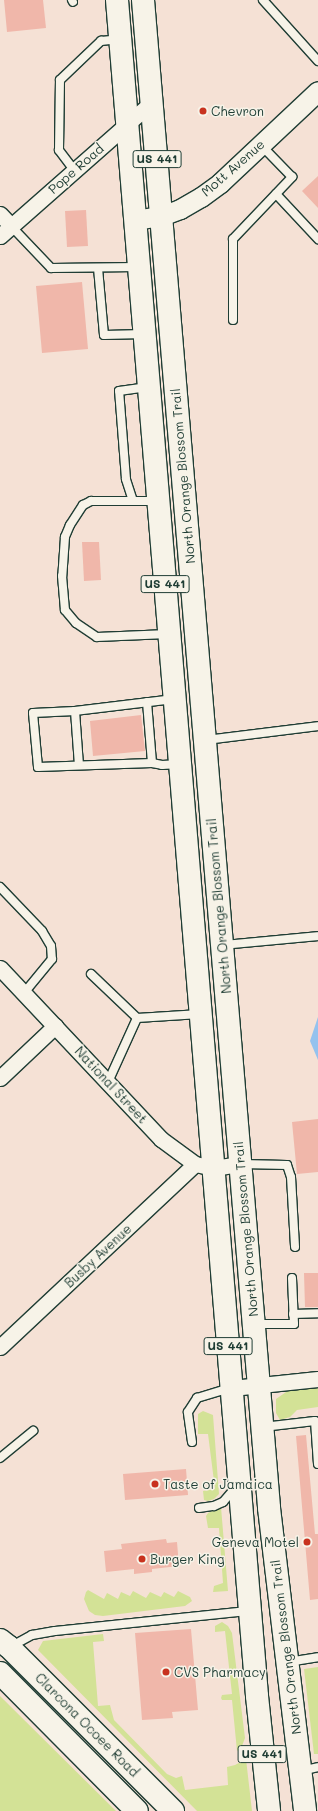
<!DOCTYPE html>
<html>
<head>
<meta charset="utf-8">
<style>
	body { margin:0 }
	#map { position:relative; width:318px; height:1811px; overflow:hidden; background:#f5e1d5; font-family:Mali,sans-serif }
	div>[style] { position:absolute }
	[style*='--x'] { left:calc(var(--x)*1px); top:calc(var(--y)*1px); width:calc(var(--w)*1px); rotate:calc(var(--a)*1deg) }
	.green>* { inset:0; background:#d3e296 }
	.water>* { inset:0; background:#94c2ee }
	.building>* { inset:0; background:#f0b7aa }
	.roads { filter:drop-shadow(1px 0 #1f3d34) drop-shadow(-1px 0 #1f3d34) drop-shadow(0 1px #1f3d34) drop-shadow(0 -1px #1f3d34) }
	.service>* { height:8px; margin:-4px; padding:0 4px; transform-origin:4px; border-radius:4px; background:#f7f3e8 }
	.minor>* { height:15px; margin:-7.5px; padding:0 7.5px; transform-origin:7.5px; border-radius:7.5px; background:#f7f3e8 }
	.tertiary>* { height:19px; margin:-9.5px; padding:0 9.5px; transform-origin:9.5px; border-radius:9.5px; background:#f7f3e8 }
	.secondary>* { height:22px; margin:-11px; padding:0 11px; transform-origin:11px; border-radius:11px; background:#f7f3e8 }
	.primary>* { height:22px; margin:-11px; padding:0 11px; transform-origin:11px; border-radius:11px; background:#f7f3e8 }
	.dots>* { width:11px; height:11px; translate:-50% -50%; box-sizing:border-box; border:2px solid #f7f3e8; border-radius:50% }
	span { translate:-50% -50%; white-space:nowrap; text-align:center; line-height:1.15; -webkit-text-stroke:3px #f7f3e8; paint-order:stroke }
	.shield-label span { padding:1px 3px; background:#f7f3e8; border:1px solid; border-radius:3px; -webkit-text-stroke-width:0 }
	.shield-label { font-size:12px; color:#1f3d34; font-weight:700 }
	.poi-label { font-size:13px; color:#1f3d34 }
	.left { translate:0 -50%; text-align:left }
	.right { translate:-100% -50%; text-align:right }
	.street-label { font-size:13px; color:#1f3d34 }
</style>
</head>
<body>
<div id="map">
	<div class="green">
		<div style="clip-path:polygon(318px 1387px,318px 1407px,297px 1410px,290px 1417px,280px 1420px,276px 1413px,276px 1399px,289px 1390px)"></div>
		<div style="clip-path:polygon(203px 1411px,213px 1415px,219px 1494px,214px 1499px,208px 1501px,204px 1500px,203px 1491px,215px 1489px,208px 1434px,198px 1434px,198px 1414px)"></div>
		<div style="clip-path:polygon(221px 1507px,228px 1591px,213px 1592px,214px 1586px,223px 1583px,219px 1528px,208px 1528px,206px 1516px,208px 1513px)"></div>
		<div style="clip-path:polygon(88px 1590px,104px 1599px,107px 1593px,118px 1599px,121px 1592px,130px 1596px,133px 1591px,146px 1598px,150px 1592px,161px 1597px,164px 1592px,174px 1597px,178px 1591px,190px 1597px,192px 1601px,185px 1606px,103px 1616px,95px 1615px,89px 1611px,84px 1599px,86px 1592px)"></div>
		<div style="clip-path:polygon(222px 1622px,228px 1626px,232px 1633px,245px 1738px,242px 1746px,237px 1751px,232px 1700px,222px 1700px,221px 1698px,222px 1695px,232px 1694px,225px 1631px,215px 1632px,215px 1626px)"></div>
		<div style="clip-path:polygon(103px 1634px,104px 1641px,93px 1642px,98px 1706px,110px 1705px,114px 1720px,167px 1774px,176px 1778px,182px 1776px,185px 1790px,228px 1785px,227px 1767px,235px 1765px,246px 1759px,252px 1811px,197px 1811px,38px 1650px,43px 1641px)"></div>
		<div style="clip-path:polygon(318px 1667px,318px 1754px,314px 1754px,304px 1669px)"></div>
		<div style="clip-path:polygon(0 1696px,116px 1811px,0 1811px)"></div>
	</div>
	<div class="water">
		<div style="clip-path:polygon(318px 1017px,318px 1060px,310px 1041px)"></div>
	</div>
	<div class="building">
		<div style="clip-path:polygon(4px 0,43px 0,46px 28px,7px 32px)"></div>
		<div style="clip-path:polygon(318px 176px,318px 208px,302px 191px)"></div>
		<div style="clip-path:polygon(86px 210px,88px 246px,67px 247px,65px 211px)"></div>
		<div style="clip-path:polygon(82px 282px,88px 349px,42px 353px,36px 286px)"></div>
		<div style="clip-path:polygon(82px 542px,99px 542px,101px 580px,84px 581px)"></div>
		<div style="clip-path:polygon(141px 715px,145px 751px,93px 756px,90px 721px)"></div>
		<div style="clip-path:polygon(318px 1119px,318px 1172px,297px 1174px,292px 1122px)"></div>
		<div style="clip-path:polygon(304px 1273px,318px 1273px,318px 1307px,305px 1307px)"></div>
		<div style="clip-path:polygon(306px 1435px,315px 1534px,318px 1534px,318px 1599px,310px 1600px,296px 1436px)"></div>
		<div style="clip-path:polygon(186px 1469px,188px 1495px,125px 1500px,123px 1474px)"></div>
		<div style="clip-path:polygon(166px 1539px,167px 1543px,177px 1542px,179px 1566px,152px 1569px,152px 1572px,134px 1574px,134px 1569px,106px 1572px,104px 1551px,122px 1549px,121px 1544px)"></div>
		<div style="clip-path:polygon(191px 1629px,198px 1710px,172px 1712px,173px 1718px,142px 1720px,135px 1633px)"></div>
	</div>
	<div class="roads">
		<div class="service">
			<div style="--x:72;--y:0;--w:2;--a:63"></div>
			<div style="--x:263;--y:0;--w:82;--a:48"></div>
			<div style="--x:74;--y:170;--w:25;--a:-127"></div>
			<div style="--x:59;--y:150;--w:70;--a:-89.2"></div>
			<div style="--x:60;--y:80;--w:57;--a:-43.6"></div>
			<div style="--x:101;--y:41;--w:18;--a:-6"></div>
			<div style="--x:276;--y:194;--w:62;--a:47"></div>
			<div style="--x:11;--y:226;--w:58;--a:46.4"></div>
			<div style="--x:51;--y:268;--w:87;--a:-0.7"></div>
			<div style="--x:98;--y:268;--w:67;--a:84.9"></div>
			<div style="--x:104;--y:335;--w:40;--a:-1.4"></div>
			<div style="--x:233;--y:320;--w:81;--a:-90"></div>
			<div style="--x:233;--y:239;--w:86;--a:-46.4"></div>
			<div style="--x:292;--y:177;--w:45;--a:-134.1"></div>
			<div style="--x:133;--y:501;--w:23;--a:-108"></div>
			<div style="--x:126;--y:479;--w:88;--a:-94.5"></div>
			<div style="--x:119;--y:391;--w:29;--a:-8"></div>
			<div style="--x:157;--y:501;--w:66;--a:180"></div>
			<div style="--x:91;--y:501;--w:9;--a:153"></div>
			<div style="--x:83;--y:505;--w:24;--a:123"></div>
			<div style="--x:70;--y:525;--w:13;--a:113"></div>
			<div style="--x:65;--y:537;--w:39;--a:94"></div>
			<div style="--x:62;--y:576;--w:34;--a:85"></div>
			<div style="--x:65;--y:610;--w:17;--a:50"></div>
			<div style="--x:76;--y:623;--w:25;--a:34"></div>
			<div style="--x:97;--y:637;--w:71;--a:-2.4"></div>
			<div style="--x:174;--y:699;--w:100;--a:173.1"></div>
			<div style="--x:75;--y:711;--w:42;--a:177.3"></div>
			<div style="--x:33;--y:713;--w:54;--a:84.7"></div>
			<div style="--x:38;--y:767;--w:114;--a:-2"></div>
			<div style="--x:152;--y:763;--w:10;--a:11"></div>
			<div style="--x:162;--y:765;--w:18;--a:-3"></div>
			<div style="--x:147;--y:702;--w:61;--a:85.3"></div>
			<div style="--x:75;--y:711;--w:54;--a:85.8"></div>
			<div style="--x:206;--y:740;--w:113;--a:-7.1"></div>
			<div style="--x:0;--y:887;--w:61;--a:46.3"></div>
			<div style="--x:42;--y:931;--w:17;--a:59"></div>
			<div style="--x:51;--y:946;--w:13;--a:86"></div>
			<div style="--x:52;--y:959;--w:44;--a:129.5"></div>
			<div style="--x:223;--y:945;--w:95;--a:-5.4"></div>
			<div style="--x:91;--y:974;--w:64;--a:43.7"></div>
			<div style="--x:108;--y:1082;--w:70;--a:-65.6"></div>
			<div style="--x:137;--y:1018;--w:63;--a:-3.6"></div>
			<div style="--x:241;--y:1164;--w:46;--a:1.2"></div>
			<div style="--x:287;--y:1165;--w:13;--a:72"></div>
			<div style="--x:291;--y:1177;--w:70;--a:86.7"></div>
			<div style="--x:293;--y:1314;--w:25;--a:-2"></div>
			<div style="--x:255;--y:1324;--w:39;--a:0"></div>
			<div style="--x:294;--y:1324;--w:46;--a:-92.5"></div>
			<div style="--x:263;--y:1427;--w:52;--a:-6.6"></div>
			<div style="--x:315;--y:1421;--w:43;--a:86"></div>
			<div style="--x:192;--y:1442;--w:30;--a:-98"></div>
			<div style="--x:188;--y:1412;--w:17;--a:-57"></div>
			<div style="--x:197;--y:1398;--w:34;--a:-17"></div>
			<div style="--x:0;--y:1458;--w:43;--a:-39.3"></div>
			<div style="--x:199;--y:1508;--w:15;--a:-8"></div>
			<div style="--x:214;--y:1506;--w:10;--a:-24"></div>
			<div style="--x:223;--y:1502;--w:21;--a:-49"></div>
			<div style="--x:10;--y:1647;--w:25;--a:-29"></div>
			<div style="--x:32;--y:1635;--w:23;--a:-10"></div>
			<div style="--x:55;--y:1631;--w:196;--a:-5.9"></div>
			<div style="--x:288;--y:1662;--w:30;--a:-9"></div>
			<div style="--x:301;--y:1771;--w:17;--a:-13"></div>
		</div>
		<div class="minor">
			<div style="--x:0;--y:214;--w:16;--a:47"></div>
			<div style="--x:0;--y:236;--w:203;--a:-41.4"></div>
			<div style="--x:0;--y:968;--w:235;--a:46.7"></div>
			<div style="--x:161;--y:1139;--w:42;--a:36.3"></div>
			<div style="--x:195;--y:1164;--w:19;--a:12"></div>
			<div style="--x:214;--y:1168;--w:26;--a:-9"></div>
			<div style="--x:0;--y:1078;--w:76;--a:-43.4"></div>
			<div style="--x:0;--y:1347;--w:267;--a:-43.2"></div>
			<div style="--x:232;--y:1388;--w:86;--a:-6"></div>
		</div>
		<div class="tertiary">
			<div style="--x:135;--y:220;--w:26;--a:-9"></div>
			<div style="--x:161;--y:216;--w:20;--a:-20"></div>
			<div style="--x:180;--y:209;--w:24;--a:-30"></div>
			<div style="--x:201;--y:197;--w:24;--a:-36"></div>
			<div style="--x:220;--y:183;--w:134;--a:-43.2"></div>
		</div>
		<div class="secondary">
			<div style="--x:0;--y:1640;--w:11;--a:38"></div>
			<div style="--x:9;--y:1647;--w:232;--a:45"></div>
			<div style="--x:0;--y:1673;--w:194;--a:45.2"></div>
		</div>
		<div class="primary">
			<div style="--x:117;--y:0;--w:1702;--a:85.28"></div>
			<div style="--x:257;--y:1696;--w:116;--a:84"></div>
			<div style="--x:143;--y:0;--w:1513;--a:85.22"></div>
			<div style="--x:269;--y:1508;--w:305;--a:83.2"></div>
		</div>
	</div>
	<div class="dots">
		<div style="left:203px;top:111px;background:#c8321e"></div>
		<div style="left:155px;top:1484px;background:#c8321e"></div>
		<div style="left:307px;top:1542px;background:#c8321e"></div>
		<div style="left:142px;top:1559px;background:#c8321e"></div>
		<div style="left:166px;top:1672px;background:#c8321e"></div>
	</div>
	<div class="shield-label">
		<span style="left:157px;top:159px">US 441</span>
		<span style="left:165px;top:584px">US 441</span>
		<span style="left:228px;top:1346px">US 441</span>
		<span style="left:262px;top:1754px">US 441</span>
	</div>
	<div class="poi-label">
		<span class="left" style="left:211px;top:111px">Chevron</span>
		<span class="left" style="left:163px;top:1484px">Taste of Jamaica</span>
		<span class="right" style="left:299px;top:1542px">Geneva Motel</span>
		<span class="left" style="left:150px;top:1559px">Burger King</span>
		<span class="left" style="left:174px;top:1672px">CVS Pharmacy</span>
	</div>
	<div class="street-label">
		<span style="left:233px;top:168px;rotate:-41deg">Mott Avenue</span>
		<span style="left:76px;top:169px;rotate:-41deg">Pope Road</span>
		<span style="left:183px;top:476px;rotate:-95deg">North Orange Blossom Trail</span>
		<span style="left:219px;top:906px;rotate:-95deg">North Orange Blossom Trail</span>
		<span style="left:111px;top:1085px;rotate:47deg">National Street</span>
		<span style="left:246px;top:1229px;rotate:-95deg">North Orange Blossom Trail</span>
		<span style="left:98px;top:1256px;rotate:-43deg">Busby Avenue</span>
		<span style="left:286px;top:1647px;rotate:-97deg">North Orange Blossom Trail</span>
		<span style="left:87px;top:1725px;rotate:45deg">Clarcona Ocoee Road</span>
	</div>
</div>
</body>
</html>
